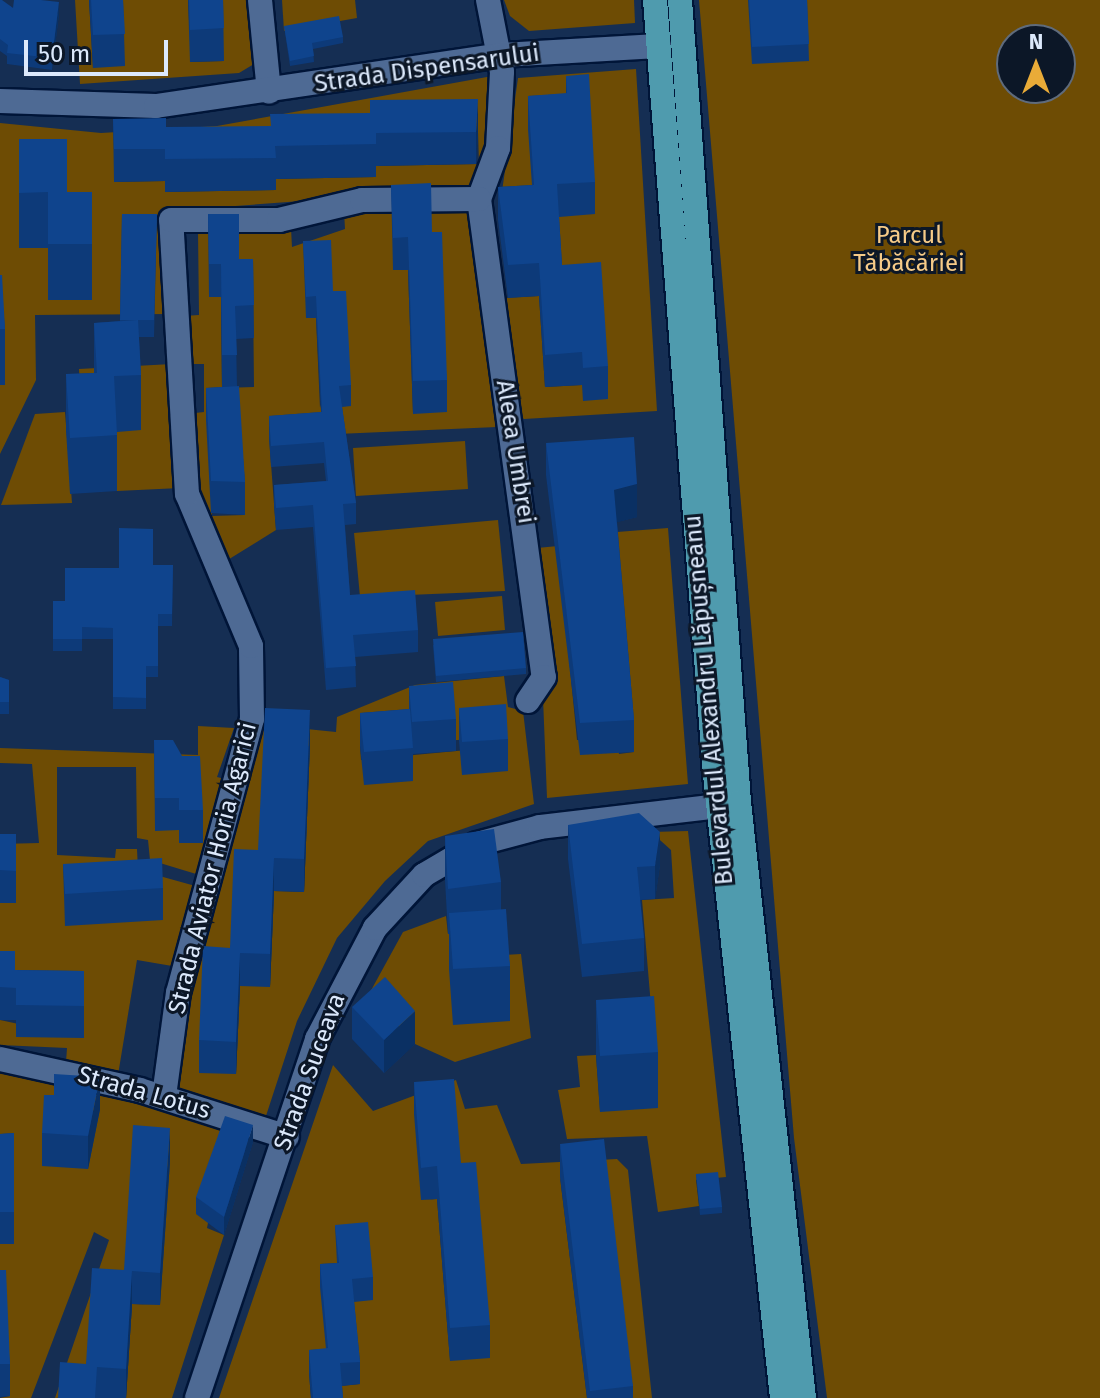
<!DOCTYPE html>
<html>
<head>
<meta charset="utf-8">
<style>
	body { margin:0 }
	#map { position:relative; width:1100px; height:1398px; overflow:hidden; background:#152e53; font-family:"Fira Sans",sans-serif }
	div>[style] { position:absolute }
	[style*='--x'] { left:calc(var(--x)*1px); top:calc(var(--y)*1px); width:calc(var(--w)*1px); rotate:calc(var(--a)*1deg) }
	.green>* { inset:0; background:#6e4c04 }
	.roads { filter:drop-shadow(2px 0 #001538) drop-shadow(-2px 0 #001538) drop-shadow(0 2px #001538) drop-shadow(0 -2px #001538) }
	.minor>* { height:24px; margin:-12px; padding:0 12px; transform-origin:12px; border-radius:12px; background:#4e6a94 }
	.major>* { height:24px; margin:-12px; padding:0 12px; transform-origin:12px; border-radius:12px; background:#4f9bae }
	.wall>* { inset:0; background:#0d3a79 }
	.shaded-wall>* { inset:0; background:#0a3063 }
	.building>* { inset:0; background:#0f448d }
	span { translate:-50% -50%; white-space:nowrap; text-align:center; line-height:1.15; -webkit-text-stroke:6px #0c1727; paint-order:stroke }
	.street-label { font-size:24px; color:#dce9fc }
	.park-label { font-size:24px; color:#f6cb88 }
	.north { position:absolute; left:996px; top:24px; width:80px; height:80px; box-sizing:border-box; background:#0c1727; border:2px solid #5f6b7c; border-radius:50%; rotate:0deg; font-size:22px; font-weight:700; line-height:32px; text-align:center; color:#dce9fc }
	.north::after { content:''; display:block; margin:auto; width:28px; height:36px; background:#e9ab38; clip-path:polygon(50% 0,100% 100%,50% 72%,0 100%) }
	.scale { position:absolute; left:24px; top:40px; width:144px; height:36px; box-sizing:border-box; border:4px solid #dce9fc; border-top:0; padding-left:10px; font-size:24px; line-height:28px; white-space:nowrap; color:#dce9fc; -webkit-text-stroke:6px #0c1727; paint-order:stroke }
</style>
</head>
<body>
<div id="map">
	<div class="green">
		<div style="clip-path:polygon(75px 0,89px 0,93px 68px,122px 0,188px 0,191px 62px,223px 61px,221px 0,249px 0,254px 64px,239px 73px,80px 84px)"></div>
		<div style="clip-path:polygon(282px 0,355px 0,357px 18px,284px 31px)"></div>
		<div style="clip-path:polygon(504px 0,634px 0,635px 23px,529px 31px,510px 16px)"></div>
		<div style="clip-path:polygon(evenodd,699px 0,1100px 0,1100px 1398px,827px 1398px,794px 1138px,699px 0,1012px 40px,1060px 40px,1060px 88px,1012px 88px,1012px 40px)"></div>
		<div style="clip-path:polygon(636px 69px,657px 411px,524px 419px,510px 407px,504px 298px,539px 296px,545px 387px,582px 385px,608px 399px,534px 218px,498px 220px,518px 78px)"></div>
		<div style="clip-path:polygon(evenodd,498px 75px,492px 147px,477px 188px,167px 211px,170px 314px,35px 315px,36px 380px,0 454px,0 123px,101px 133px,217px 126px,498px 75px,478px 132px,479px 164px,376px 166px,375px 177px,275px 179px,275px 190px,166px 192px,165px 181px,114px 182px,478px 132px,498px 75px,19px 248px,92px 248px,49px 300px,48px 248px,19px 248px)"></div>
		<div style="clip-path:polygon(evenodd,472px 205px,497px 427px,269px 437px,276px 530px,226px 561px,193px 495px,186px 414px,204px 412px,204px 364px,186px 364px,183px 316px,199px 315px,198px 232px,291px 228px,292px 247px,345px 229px,344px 211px,472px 205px,442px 265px,413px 413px,408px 270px,393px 270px,442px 265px,472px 205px,253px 292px,254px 387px,222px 388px,221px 297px,209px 296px,253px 292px,472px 205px,346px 313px,320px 408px,316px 318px,346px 313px,472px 205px,207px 420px,245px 514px,244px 515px,212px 516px,207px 420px)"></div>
		<div style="clip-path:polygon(172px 364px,180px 488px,117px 491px,114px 432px,82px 430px,79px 369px)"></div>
		<div style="clip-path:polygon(65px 412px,72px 503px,1px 505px,35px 414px)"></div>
		<div style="clip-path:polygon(465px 441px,468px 489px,356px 496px,353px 448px)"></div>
		<div style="clip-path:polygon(498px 520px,505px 591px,360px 597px,354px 533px)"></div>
		<div style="clip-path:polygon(668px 528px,688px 784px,547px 798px,537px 548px,558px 546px,577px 740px,617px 742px,619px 754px,634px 752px,617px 532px)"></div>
		<div style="clip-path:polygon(502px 596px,505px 630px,438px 636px,435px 602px)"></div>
		<div style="clip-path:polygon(evenodd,504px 676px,508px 707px,523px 711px,534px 804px,428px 841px,385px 881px,337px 938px,297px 1021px,264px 1122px,170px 1091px,185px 992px,257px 724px,336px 732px,337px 717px,415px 685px,504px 676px,506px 737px,467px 750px,361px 760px,360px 746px,506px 737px,504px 676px,310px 743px,304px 892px,274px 891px,270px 986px,240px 986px,236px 1074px,230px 980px,310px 743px)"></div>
		<div style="clip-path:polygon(198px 726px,234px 728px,217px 777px,229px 780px,206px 877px,150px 860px,148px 840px,137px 838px,136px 767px,57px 767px,57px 855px,115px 858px,116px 849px,137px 849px,138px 870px,199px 887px,178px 967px,137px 960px,118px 1075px,66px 1062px,67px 1048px,0 1045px,0 1020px,84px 1038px,0 984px,0 903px,15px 903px,16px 867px,0 844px,39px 843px,32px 764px,0 763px,0 748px,198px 755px)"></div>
		<div style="clip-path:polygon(688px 831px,726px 1177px,696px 1180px,699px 1206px,658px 1212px,647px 1136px,567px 1139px,558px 1090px,580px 1087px,577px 1056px,596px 1055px,600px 1111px,651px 1006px,642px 900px,674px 898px,671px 850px,651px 832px)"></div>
		<div style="clip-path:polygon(446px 916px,448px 934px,457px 933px,470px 957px,521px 954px,531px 1038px,455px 1062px,415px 1044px,369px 994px,403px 932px)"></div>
		<div style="clip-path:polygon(evenodd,333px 1065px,373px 1111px,456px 1080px,465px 1109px,497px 1105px,521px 1164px,617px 1159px,628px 1170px,652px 1398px,631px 1398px,560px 1177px,587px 1398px,341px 1398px,340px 1386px,360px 1384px,339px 1286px,328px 1371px,309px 1373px,311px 1398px,219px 1398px,333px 1065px,476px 1195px,450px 1360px,437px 1199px,421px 1200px,476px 1195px)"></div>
		<div style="clip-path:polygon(0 1068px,48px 1072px,227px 1127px,207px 1228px,224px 1235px,172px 1398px,126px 1398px,132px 1304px,161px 1305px,124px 1303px,86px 1396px,55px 1398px,109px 1240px,94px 1232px,31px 1398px,0 1398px,10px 1396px,0 1302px)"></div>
	</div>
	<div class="roads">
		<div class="minor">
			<div style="--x:260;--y:0;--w:92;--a:84.4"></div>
			<div style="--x:488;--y:0;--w:73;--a:79"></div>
			<div style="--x:502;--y:72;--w:76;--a:93"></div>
			<div style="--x:498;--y:148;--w:54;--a:110.4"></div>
			<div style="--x:479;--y:199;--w:482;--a:82.3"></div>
			<div style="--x:544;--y:677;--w:29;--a:124"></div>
			<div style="--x:0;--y:101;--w:156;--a:1.8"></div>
			<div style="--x:156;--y:106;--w:349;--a:-8.4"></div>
			<div style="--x:501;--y:55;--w:158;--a:-3.3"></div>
			<div style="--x:0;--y:1059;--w:143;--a:12.5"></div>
			<div style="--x:140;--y:1090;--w:154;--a:17.7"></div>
			<div style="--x:164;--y:1096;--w:104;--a:-82.3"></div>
			<div style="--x:178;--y:993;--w:284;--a:-74.9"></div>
			<div style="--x:252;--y:719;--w:73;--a:-90.8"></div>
			<div style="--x:251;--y:646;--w:165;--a:-112.8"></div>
			<div style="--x:187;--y:494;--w:274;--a:-93.3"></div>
			<div style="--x:171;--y:220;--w:108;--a:0"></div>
			<div style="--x:279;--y:220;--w:85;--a:-13.5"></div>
			<div style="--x:362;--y:200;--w:117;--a:-0.5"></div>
			<div style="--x:197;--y:1398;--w:379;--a:-71.5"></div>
			<div style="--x:317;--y:1039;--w:125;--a:-62.4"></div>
			<div style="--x:375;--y:928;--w:72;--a:-47.2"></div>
			<div style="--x:424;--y:875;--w:61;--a:-30.3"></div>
			<div style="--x:477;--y:844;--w:65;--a:-15.1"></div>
			<div style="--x:540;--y:827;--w:179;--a:-6.7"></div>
		</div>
		<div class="major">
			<div style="--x:655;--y:0;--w:777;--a:85.57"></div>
			<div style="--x:715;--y:775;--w:627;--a:83.86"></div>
			<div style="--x:680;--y:0;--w:804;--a:85.79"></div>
			<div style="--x:739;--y:802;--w:600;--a:83.78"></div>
		</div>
	</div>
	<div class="wall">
		<div style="clip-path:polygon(0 0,13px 8px,59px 14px,52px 70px,7px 64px,7px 56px,0 51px)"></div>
		<div style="clip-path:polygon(89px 0,123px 0,125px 66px,93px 68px)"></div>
		<div style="clip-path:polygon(188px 0,223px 0,224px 61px,190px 62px)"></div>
		<div style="clip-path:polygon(748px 0,807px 0,809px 61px,752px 64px)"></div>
		<div style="clip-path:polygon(284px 26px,343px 37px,343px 43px,313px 49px,314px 62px,290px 66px)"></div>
		<div style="clip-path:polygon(566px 76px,595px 182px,595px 214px,559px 217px,562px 265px,608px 366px,608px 399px,583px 401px,582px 385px,545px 387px,539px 296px,508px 298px,498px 220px,498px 187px,532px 185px,528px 129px,528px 96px,566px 94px)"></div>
		<div style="clip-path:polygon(113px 119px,166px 127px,478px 131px,476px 164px,376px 166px,376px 177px,276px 179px,276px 190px,165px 192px,165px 181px,114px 182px)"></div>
		<div style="clip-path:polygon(19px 139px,67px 192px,92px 192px,92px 300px,48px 300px,48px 248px,19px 248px)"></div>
		<div style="clip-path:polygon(391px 185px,432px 232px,447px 380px,447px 412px,413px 414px,408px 270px,393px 270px)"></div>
		<div style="clip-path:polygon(122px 214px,157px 214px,154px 337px,139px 337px,141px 375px,141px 430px,117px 432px,117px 491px,70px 494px,66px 430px,66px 374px,94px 373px,94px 323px,120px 321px)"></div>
		<div style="clip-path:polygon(208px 214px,239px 259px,253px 259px,254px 338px,236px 339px,237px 386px,245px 482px,245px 515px,211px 513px,206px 420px,206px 388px,222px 387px,221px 297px,209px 297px)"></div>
		<div style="clip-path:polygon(303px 241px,333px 291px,351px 385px,351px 406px,342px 407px,356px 503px,356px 524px,345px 525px,350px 595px,418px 630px,418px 652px,355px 657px,356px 687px,326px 690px,313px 527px,276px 530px,274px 506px,274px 485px,326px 481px,324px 463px,271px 467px,269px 437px,269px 416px,321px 412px,316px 318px,306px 318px)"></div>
		<div style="clip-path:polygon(0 275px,5px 329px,5px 385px,0 385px)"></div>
		<div style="clip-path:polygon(546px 443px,637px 517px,617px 522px,634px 720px,634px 752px,580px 755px,546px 475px)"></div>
		<div style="clip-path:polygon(153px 565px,173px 565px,172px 626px,158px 626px,158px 677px,146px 677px,146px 709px,113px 709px,113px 639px,82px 639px,82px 651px,53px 651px,53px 601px,65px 601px,119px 568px)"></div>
		<div style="clip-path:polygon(433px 645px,526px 668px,526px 674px,436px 682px)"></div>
		<div style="clip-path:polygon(0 677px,9px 680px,9px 714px,0 714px)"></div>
		<div style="clip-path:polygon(409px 686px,456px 719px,456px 751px,413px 754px,413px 781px,364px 785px,360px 746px,360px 713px,409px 709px)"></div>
		<div style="clip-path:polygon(459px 708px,508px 739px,508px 771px,462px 775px,459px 741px)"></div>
		<div style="clip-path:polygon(154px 740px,203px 810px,203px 843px,179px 843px,179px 830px,155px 831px)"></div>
		<div style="clip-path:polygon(310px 743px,304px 892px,274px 891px,270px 987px,240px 986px,236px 1074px,199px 1073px,199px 1040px,230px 948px,258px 850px)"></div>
		<div style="clip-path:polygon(568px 825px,660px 865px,655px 899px,640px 900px,644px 938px,644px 971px,582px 977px,568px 859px)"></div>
		<div style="clip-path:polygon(0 834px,16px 834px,16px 903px,0 903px)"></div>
		<div style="clip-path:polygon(445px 836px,501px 882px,501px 910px,510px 966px,510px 1021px,453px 1025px,449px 969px,449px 934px,448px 934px,445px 880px)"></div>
		<div style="clip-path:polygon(63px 864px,163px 888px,163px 920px,65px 926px)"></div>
		<div style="clip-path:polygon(0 951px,15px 970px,84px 971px,84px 1038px,16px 1037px,16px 1020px,0 1020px)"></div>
		<div style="clip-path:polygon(596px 1000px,658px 1052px,658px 1108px,600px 1112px,596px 1055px)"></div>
		<div style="clip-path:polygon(352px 1007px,415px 1044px,384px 1073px,352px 1039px)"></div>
		<div style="clip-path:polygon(414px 1082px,461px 1163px,490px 1325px,490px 1358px,450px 1361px,437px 1199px,421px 1200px,414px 1114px)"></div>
		<div style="clip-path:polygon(100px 1109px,88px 1169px,42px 1166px,42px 1133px)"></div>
		<div style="clip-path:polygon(14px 1133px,14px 1244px,0 1244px,0 1134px)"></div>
		<div style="clip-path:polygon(253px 1142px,224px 1235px,196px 1214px,196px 1197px)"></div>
		<div style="clip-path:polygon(560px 1144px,633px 1386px,633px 1398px,587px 1398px,560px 1177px)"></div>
		<div style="clip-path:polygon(170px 1161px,160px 1305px,132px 1304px,126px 1398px,58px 1398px,86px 1364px,124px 1270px)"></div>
		<div style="clip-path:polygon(696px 1174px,722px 1207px,722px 1213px,700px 1215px)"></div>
		<div style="clip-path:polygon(335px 1225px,373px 1277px,373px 1300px,354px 1302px,360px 1362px,360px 1384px,342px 1386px,343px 1398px,311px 1398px,309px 1373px,309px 1350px,326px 1349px,320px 1287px,320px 1264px,337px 1263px)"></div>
		<div style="clip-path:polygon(0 1270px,10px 1364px,10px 1396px,0 1397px)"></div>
	</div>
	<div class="shaded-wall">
		<div style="clip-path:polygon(59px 2px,59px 14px,52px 70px,52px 58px)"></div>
		<div style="clip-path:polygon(478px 99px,478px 131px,476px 164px,476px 132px)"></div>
		<div style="clip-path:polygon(637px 484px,637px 517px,614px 523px,614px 490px)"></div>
		<div style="clip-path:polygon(310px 710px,310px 743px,304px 892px,304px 859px)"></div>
		<div style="clip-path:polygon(660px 832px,660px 865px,655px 899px,655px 866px)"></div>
		<div style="clip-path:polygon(274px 858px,274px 891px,270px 987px,270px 954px)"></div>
		<div style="clip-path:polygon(240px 953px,240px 986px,236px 1074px,236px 1042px)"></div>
		<div style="clip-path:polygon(415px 1011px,415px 1044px,384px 1073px,384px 1040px)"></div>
		<div style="clip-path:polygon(100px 1077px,100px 1109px,88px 1169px,88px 1136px)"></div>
		<div style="clip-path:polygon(253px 1125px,253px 1142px,224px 1235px,224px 1217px)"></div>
		<div style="clip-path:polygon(170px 1128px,170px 1161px,160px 1305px,160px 1273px)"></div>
		<div style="clip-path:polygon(132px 1271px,132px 1304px,126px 1398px,126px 1369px)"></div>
	</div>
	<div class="building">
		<div style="clip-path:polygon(0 0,2px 0,13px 8px,14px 0,41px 0,59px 2px,52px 58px,7px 53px,8px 45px,0 39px)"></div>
		<div style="clip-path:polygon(91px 0,123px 0,125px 34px,93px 35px)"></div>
		<div style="clip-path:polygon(189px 0,223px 0,224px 28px,190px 30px)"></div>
		<div style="clip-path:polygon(749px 0,807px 0,809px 44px,752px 47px)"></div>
		<div style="clip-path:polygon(339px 16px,343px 37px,312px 43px,314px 56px,290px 61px,284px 26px)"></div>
		<div style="clip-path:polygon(589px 74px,595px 182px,557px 184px,562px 265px,601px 262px,608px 366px,583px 368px,582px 352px,545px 355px,539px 263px,508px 265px,498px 187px,534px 185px,528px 96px,567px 93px,566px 76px)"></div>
		<div style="clip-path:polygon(478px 99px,476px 132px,376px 133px,376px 144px,275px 146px,276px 158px,165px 159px,165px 149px,114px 149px,113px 119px,166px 118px,166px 127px,271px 126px,270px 114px,370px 113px,370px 100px)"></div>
		<div style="clip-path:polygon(19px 139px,67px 139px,67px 192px,92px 192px,92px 244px,48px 244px,48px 192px,19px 193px)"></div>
		<div style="clip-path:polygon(431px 183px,432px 232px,442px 232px,447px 380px,413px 381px,408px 237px,393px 238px,391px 185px)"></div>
		<div style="clip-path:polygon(122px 214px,157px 214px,154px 320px,120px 320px)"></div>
		<div style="clip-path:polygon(208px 214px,239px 214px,239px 259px,253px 259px,254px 305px,235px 306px,237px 355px,222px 355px,221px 264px,209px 264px)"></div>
		<div style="clip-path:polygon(331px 240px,333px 291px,346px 291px,351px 385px,339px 386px,356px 503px,343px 504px,350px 595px,415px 590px,418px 630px,353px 635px,356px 666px,326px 668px,313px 505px,276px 508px,274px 485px,328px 481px,324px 442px,271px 446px,269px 416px,322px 412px,316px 296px,306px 297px,303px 241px)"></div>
		<div style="clip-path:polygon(0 275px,2px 275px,5px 329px,0 329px)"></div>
		<div style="clip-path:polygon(138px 320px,141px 375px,114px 376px,117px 435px,70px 438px,66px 374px,97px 373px,94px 323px)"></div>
		<div style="clip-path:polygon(239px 386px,245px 482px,211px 481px,206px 388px)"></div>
		<div style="clip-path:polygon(634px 437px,637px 484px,614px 490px,634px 720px,580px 723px,546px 443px)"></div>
		<div style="clip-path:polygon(119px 528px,153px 529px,153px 565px,173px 565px,172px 614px,158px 614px,158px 666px,146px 666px,146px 698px,113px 697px,113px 628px,82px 627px,82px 639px,53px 639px,53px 601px,65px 601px,65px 568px,119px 568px)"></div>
		<div style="clip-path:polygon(523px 632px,526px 668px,436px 676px,433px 639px)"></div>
		<div style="clip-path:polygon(0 677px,9px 680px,9px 702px,0 702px)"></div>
		<div style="clip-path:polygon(453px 682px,456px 719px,412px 722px,409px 686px)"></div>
		<div style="clip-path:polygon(506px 704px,508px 739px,462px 742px,459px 708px)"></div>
		<div style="clip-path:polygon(265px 708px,310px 710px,304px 859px,274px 858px,270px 954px,240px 953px,236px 1042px,199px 1040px,203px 946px,230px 948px,234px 849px,258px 850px)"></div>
		<div style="clip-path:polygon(410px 709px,413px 748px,364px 752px,360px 713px)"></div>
		<div style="clip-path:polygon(154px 740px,173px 740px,182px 756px,200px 756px,203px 810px,179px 810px,179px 798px,155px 798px)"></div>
		<div style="clip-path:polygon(639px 813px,660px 832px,655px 866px,637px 867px,644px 938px,582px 944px,568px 825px)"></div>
		<div style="clip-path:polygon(494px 829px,501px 882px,448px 889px,445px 836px)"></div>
		<div style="clip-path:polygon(0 834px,16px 834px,16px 871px,0 870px)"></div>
		<div style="clip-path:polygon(162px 858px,163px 888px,65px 894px,63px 864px)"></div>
		<div style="clip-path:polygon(506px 909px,510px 966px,453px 969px,449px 913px)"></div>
		<div style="clip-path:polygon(0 951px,15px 951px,15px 970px,84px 971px,84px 1006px,16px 1005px,16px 988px,0 987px)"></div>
		<div style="clip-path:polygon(385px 977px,415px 1011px,384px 1040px,352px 1007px)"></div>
		<div style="clip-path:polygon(654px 996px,658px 1052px,600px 1056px,596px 1000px)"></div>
		<div style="clip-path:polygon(54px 1074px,100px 1077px,88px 1136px,42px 1133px,44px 1095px,54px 1095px)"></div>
		<div style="clip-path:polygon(454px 1079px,461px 1163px,476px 1162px,490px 1325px,450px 1328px,437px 1166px,421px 1168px,414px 1082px)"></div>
		<div style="clip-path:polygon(225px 1116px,253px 1125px,224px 1217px,196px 1197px)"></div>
		<div style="clip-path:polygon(133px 1125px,170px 1128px,160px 1273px,132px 1271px,126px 1369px,97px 1367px,95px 1398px,58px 1398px,60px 1362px,86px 1364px,92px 1268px,124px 1270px)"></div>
		<div style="clip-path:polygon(14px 1133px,14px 1212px,0 1212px,0 1134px)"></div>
		<div style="clip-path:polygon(604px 1139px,633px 1386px,590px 1391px,560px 1144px)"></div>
		<div style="clip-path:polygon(718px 1172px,722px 1207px,700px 1209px,696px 1174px)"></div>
		<div style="clip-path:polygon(368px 1222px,373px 1277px,352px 1279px,360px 1362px,340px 1363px,343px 1398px,313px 1398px,309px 1350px,328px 1348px,320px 1264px,339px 1263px,335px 1225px)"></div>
		<div style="clip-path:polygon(0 1270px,6px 1270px,10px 1364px,0 1364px)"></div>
	</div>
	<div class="street-label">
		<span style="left:427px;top:69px;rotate:-8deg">Strada Dispensarului</span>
		<span style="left:515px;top:452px;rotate:81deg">Aleea Umbrei</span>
		<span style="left:709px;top:700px;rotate:-95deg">Bulevardul Alexandru Lăpușneanu</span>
		<span style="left:213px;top:868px;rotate:-76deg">Strada Aviator Horia Agarici</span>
		<span style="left:310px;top:1072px;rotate:-70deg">Strada Suceava</span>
		<span style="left:144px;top:1093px;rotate:16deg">Strada Lotus</span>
	</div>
	<div class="park-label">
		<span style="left:909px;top:250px">Parcul<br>Tăbăcăriei</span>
	</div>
	<div class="north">N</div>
	<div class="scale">50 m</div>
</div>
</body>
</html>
